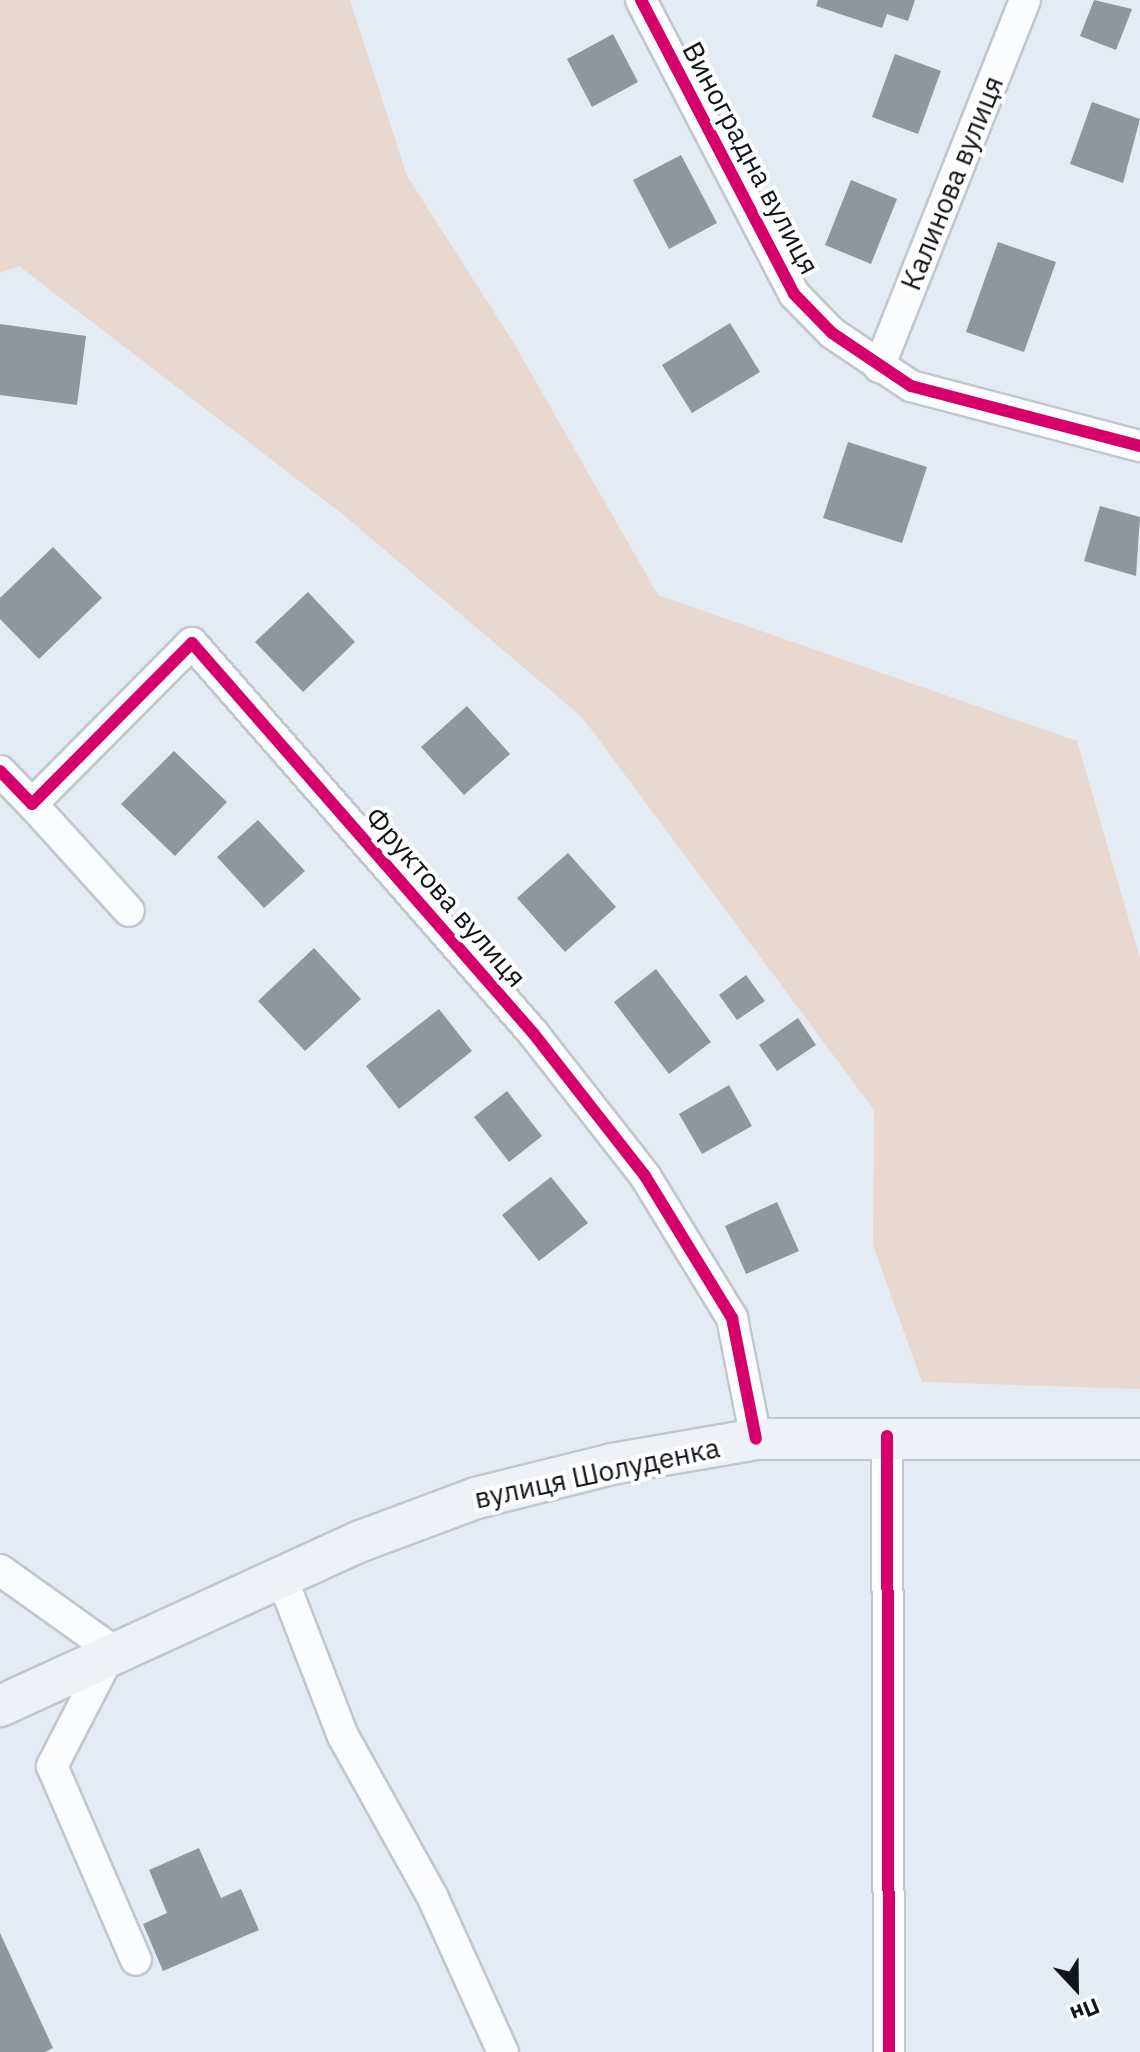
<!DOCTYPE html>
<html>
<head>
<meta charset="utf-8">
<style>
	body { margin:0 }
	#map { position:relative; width:1140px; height:2052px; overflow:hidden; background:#e4ebf3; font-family:"IBM Plex Sans",sans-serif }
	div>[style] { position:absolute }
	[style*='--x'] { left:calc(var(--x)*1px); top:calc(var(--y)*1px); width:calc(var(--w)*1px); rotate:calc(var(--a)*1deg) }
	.green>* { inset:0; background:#e8d8cf }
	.building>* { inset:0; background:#91969c }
	.roads { filter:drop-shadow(2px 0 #c2c7cd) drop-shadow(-2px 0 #c2c7cd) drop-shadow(0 2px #c2c7cd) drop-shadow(0 -2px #c2c7cd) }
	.minor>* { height:30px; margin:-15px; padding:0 15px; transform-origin:15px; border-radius:15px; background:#fbfcfd }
	.major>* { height:40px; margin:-20px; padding:0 20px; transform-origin:20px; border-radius:20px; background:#eef1f5 }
	.cycleway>* { height:12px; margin:-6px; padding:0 6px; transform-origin:6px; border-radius:6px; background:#d6006c }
	span { translate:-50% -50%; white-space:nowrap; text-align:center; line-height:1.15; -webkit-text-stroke:8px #fff; paint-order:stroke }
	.street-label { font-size:28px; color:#111519 }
	.north { position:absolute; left:1036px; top:1948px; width:80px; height:80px; -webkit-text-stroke:6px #fff; paint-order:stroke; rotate:158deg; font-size:22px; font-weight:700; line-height:32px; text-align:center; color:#111519 }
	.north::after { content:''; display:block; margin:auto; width:28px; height:36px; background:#111519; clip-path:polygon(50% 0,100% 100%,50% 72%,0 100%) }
</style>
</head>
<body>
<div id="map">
	<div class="green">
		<div style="clip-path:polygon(0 0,350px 0,407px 176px,512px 340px,658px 595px,1077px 741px,1140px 958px,1140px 1389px,922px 1382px,873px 1245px,874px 1110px,582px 717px,341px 513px,19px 266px,0 273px)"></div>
	</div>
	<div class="building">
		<div style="clip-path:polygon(818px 0,915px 0,908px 21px,887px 14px,882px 28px,816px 6px)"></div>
		<div style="clip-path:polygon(1094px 0,1132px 9px,1116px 50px,1080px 36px)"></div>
		<div style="clip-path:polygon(613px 34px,638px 82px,592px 107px,567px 59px)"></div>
		<div style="clip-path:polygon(895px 54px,941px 71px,918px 134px,872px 117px)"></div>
		<div style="clip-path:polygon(1092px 102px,1140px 119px,1123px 183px,1070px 164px)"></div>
		<div style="clip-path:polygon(681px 155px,717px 223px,669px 249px,633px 180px)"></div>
		<div style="clip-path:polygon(851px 180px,897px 199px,871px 264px,825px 245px)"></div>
		<div style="clip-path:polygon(998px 242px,1056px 262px,1024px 352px,966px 332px)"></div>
		<div style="clip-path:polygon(730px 323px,760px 372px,692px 413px,662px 365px)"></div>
		<div style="clip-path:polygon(0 324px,86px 336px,77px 405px,0 395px)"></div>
		<div style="clip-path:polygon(848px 442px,927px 467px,902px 543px,823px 518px)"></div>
		<div style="clip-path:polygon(1100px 506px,1140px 517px,1136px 576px,1084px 561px)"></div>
		<div style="clip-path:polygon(53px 547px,102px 598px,39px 659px,0 619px,0 598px)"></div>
		<div style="clip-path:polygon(308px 592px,355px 642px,303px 692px,255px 642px)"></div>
		<div style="clip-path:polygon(467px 706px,510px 754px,464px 795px,421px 747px)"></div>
		<div style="clip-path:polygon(174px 751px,227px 802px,175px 856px,121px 804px)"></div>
		<div style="clip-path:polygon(258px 820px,305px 871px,264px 908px,217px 857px)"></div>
		<div style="clip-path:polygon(568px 853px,616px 907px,565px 952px,517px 898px)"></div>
		<div style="clip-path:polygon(314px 948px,361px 999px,305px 1051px,258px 1001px)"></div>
		<div style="clip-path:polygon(656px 969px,711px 1042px,669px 1074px,614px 1002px)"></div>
		<div style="clip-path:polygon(746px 975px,765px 1001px,737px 1020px,719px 995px)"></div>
		<div style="clip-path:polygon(439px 1009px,472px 1051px,399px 1109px,366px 1066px)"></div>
		<div style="clip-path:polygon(798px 1018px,816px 1045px,777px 1071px,759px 1045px)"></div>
		<div style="clip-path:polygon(729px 1085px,752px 1126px,702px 1154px,679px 1114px)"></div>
		<div style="clip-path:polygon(507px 1091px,542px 1136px,509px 1162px,474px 1117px)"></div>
		<div style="clip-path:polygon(551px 1177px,588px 1223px,539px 1261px,502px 1215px)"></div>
		<div style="clip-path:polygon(777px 1202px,799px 1251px,746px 1274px,725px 1226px)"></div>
		<div style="clip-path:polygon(199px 1848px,221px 1898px,241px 1889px,259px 1930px,163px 1971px,143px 1924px,167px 1913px,149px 1870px)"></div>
		<div style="clip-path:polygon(0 1933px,53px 2048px,45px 2052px,0 2052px)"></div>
	</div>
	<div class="roads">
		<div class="minor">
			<div style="--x:641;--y:0;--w:331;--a:62.5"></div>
			<div style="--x:794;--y:294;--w:54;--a:45.7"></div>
			<div style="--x:832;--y:333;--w:95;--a:33.9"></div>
			<div style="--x:911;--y:386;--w:237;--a:14.7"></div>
			<div style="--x:879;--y:367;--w:395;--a:-68.3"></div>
			<div style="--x:0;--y:771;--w:46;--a:45.9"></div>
			<div style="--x:32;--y:804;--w:227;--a:-45.2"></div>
			<div style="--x:192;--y:643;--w:518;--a:48.83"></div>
			<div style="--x:533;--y:1033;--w:182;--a:51.9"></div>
			<div style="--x:645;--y:1176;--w:167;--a:58.5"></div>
			<div style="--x:732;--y:1318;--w:123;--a:78.8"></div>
			<div style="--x:32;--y:804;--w:144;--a:47.8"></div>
			<div style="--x:887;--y:1436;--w:616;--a:89.81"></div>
			<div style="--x:0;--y:1570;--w:138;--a:35.5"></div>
			<div style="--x:112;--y:1650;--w:131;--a:117.3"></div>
			<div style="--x:52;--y:1766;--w:211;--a:66.6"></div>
			<div style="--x:280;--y:1573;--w:175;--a:68.9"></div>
			<div style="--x:343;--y:1736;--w:185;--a:60.9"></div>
			<div style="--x:433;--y:1898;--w:169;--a:65.6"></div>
		</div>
		<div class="major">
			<div style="--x:0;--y:1706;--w:397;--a:-24.6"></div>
			<div style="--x:361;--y:1541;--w:123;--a:-20.5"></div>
			<div style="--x:476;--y:1498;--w:140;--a:-14"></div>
			<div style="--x:612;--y:1464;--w:146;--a:-9.8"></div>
			<div style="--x:756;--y:1439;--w:384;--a:0"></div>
		</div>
	</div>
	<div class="cycleway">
		<div style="--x:641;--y:0;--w:331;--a:62.5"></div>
		<div style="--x:794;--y:294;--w:54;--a:45.7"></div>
		<div style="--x:832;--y:333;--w:95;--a:33.9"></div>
		<div style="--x:911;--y:386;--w:237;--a:14.7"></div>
		<div style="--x:0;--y:771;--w:46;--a:45.9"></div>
		<div style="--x:32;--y:804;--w:227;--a:-45.2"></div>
		<div style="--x:192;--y:643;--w:518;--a:48.83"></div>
		<div style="--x:533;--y:1033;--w:182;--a:51.9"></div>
		<div style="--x:645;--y:1176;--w:167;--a:58.5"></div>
		<div style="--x:732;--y:1318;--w:123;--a:78.8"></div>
		<div style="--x:887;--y:1436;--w:616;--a:89.81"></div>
	</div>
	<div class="street-label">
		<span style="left:751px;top:158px;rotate:62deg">Виноградна вулиця</span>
		<span style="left:952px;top:183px;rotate:-68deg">Калинова вулиця</span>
		<span style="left:446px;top:897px;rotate:49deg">Фруктова вулиця</span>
		<span style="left:597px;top:1473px;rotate:-12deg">вулиця Шолуденка</span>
	</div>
	<div class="north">Пн</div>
</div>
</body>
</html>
